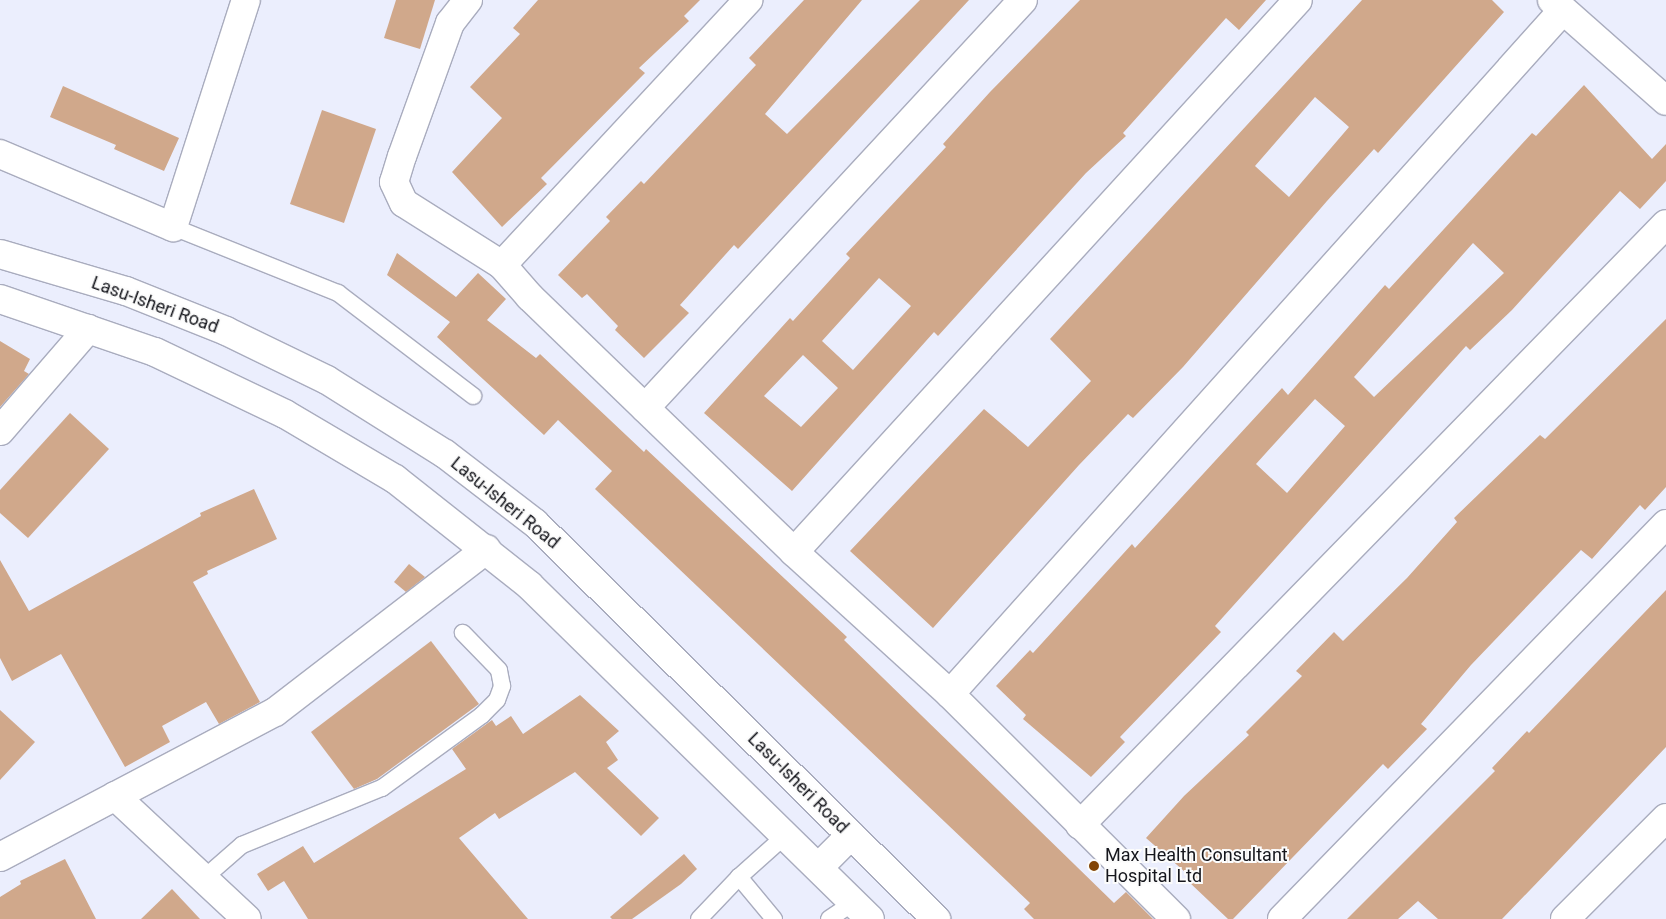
<!DOCTYPE html>
<html>
<head>
<meta charset="utf-8">
<style>
	body { margin:0 }
	#map { position:relative; width:1666px; height:919px; overflow:hidden; background:#ebeefd; font-family:Roboto,sans-serif }
	div>[style] { position:absolute }
	[style*='--x'] { left:calc(var(--x)*1px); top:calc(var(--y)*1px); width:calc(var(--w)*1px); rotate:calc(var(--a)*1deg) }
	.building>* { inset:0; background:#d0a88b }
	.roads { filter:drop-shadow(1px 0 #a9acbe) drop-shadow(-1px 0 #a9acbe) drop-shadow(0 1px #a9acbe) drop-shadow(0 -1px #a9acbe) }
	.service>* { height:16px; margin:-8px; padding:0 8px; transform-origin:8px; border-radius:8px; background:#fff }
	.minor>* { height:28px; margin:-14px; padding:0 14px; transform-origin:14px; border-radius:14px; background:#fff }
	.primary>* { height:28px; margin:-14px; padding:0 14px; transform-origin:14px; border-radius:14px; background:#fff }
	.dots>* { width:14px; height:14px; translate:-50% -50%; box-sizing:border-box; border:2px solid #fcfcfc; border-radius:50% }
	span { translate:-50% -50%; white-space:nowrap; text-align:center; line-height:1.15; -webkit-text-stroke:4px #fcfcfc; paint-order:stroke }
	.street-label { font-size:18px; color:#15161c }
	.poi-label { font-size:18px; color:#15161c }
	.left { translate:0 -50%; text-align:left }
</style>
</head>
<body>
<div id="map">
	<div class="building">
		<div style="clip-path:polygon(396px 0,435px 0,420px 49px,384px 38px)"></div>
		<div style="clip-path:polygon(538px 0,700px 0,684px 16px,689px 21px,639px 68px,645px 73px,541px 178px,547px 184px,502px 227px,452px 172px,502px 118px,470px 87px,520px 34px,513px 28px)"></div>
		<div style="clip-path:polygon(804px 0,862px 0,765px 114px,787px 134px,920px 0,969px 0,738px 249px,734px 245px,680px 305px,689px 313px,644px 358px,615px 330px,618px 326px,587px 294px,582px 298px,558px 275px,610px 221px,606px 217px,641px 181px,644px 184px,756px 65px,749px 58px)"></div>
		<div style="clip-path:polygon(evenodd,1080px 0,1266px 0,1239px 30px,1226px 18px,1123px 133px,1126px 136px,1086px 173px,938px 336px,934px 332px,792px 491px,704px 413px,790px 318px,793px 321px,850px 258px,846px 254px,946px 147px,943px 144px,990px 92px,1080px 0,879px 278px,911px 306px,853px 370px,822px 341px,879px 278px,1080px 0,803px 355px,838px 388px,801px 427px,764px 396px,803px 355px)"></div>
		<div style="clip-path:polygon(evenodd,1362px 0,1492px 0,1504px 12px,1378px 153px,1374px 149px,1327px 201px,1183px 367px,1133px 418px,1128px 414px,1079px 465px,933px 628px,850px 551px,984px 409px,1028px 447px,1091px 381px,1050px 339px,1362px 0,1315px 97px,1349px 127px,1289px 197px,1255px 166px,1315px 97px)"></div>
		<div style="clip-path:polygon(evenodd,1584px 85px,1652px 159px,1666px 144px,1666px 181px,1640px 209px,1620px 191px,1512px 310px,1470px 350px,1466px 346px,1215px 626px,1221px 632px,1120px 737px,1125px 742px,1091px 777px,1023px 719px,1026px 715px,996px 686px,1030px 650px,1033px 653px,1132px 544px,1135px 548px,1282px 388px,1288px 395px,1385px 285px,1389px 289px,1532px 133px,1536px 136px,1584px 85px,1473px 243px,1504px 273px,1374px 397px,1354px 377px,1473px 243px,1584px 85px,1315px 399px,1345px 426px,1287px 493px,1256px 464px,1315px 399px)"></div>
		<div style="clip-path:polygon(63px 86px,179px 138px,164px 171px,114px 149px,116px 145px,50px 117px)"></div>
		<div style="clip-path:polygon(322px 110px,376px 129px,344px 223px,290px 204px)"></div>
		<div style="clip-path:polygon(397px 253px,456px 297px,478px 273px,506px 299px,487px 320px,536px 358px,540px 354px,644px 452px,646px 449px,847px 637px,844px 640px,1114px 903px,1126px 892px,1153px 919px,1034px 919px,1024px 909px,1030px 903px,595px 489px,612px 471px,558px 420px,544px 435px,437px 337px,450px 322px,387px 275px)"></div>
		<div style="clip-path:polygon(1666px 319px,1666px 487px,1645px 510px,1640px 505px,1592px 559px,1581px 550px,1471px 665px,1421px 724px,1427px 729px,1388px 769px,1383px 764px,1233px 919px,1228px 919px,1189px 882px,1192px 878px,1146px 838px,1184px 796px,1249px 735px,1246px 732px,1302px 676px,1296px 671px,1334px 632px,1343px 641px,1407px 578px,1457px 522px,1454px 518px,1540px 435px,1545px 439px)"></div>
		<div style="clip-path:polygon(0 341px,30px 359px,24px 371px,29px 374px,0 407px)"></div>
		<div style="clip-path:polygon(70px 413px,109px 449px,28px 538px,0 513px,0 490px)"></div>
		<div style="clip-path:polygon(254px 489px,277px 539px,207px 571px,208px 574px,193px 582px,260px 702px,219px 724px,206px 702px,162px 726px,170px 742px,125px 767px,61px 654px,12px 681px,0 658px,0 560px,29px 611px,201px 516px,200px 513px)"></div>
		<div style="clip-path:polygon(409px 564px,425px 577px,406px 592px,394px 582px)"></div>
		<div style="clip-path:polygon(1666px 590px,1666px 747px,1554px 865px,1502px 919px,1438px 919px,1418px 901px,1398px 919px,1347px 919px,1495px 771px,1492px 768px,1527px 731px,1529px 733px)"></div>
		<div style="clip-path:polygon(431px 641px,479px 704px,377px 779px,354px 789px,311px 732px)"></div>
		<div style="clip-path:polygon(580px 695px,619px 731px,606px 742px,618px 760px,607px 768px,659px 818px,641px 836px,575px 772px,499px 819px,495px 813px,459px 838px,528px 919px,308px 919px,284px 881px,268px 891px,257px 874px,303px 846px,314px 863px,466px 769px,452px 749px,492px 720px,496px 726px,511px 716px,523px 734px)"></div>
		<div style="clip-path:polygon(0 710px,35px 742px,0 780px)"></div>
		<div style="clip-path:polygon(684px 854px,697px 869px,681px 884px,632px 919px,612px 919px,610px 917px)"></div>
		<div style="clip-path:polygon(65px 859px,96px 919px,0 919px,0 897px,21px 884px,20px 881px)"></div>
		<div style="clip-path:polygon(172px 889px,200px 919px,141px 919px)"></div>
	</div>
	<div class="roads">
		<div class="service">
			<div style="--x:173;--y:227;--w:178;--a:21.8"></div>
			<div style="--x:338;--y:293;--w:170;--a:37.3"></div>
			<div style="--x:203;--y:879;--w:52;--a:-41.1"></div>
			<div style="--x:242;--y:845;--w:151;--a:-22.2"></div>
			<div style="--x:382;--y:788;--w:124;--a:-36.1"></div>
			<div style="--x:482;--y:715;--w:21;--a:-45"></div>
			<div style="--x:497;--y:700;--w:15;--a:-70"></div>
			<div style="--x:502;--y:686;--w:16;--a:-101"></div>
			<div style="--x:499;--y:670;--w:52;--a:-134.2"></div>
			<div style="--x:699;--y:919;--w:58;--a:-46.4"></div>
			<div style="--x:774;--y:919;--w:55;--a:-129.8"></div>
			<div style="--x:739;--y:877;--w:63;--a:-41.8"></div>
			<div style="--x:829;--y:919;--w:30;--a:-34"></div>
		</div>
		<div class="minor">
			<div style="--x:468;--y:0;--w:29;--a:128"></div>
			<div style="--x:450;--y:23;--w:141;--a:109.8"></div>
			<div style="--x:402;--y:156;--w:27;--a:107"></div>
			<div style="--x:394;--y:182;--w:23;--a:65"></div>
			<div style="--x:404;--y:203;--w:116;--a:32.3"></div>
			<div style="--x:502;--y:265;--w:43;--a:48.8"></div>
			<div style="--x:530;--y:297;--w:367;--a:44"></div>
			<div style="--x:794;--y:552;--w:211;--a:42.3"></div>
			<div style="--x:950;--y:694;--w:319;--a:44.9"></div>
			<div style="--x:1552;--y:0;--w:152;--a:41.5"></div>
			<div style="--x:0;--y:154;--w:188;--a:22.9"></div>
			<div style="--x:173;--y:227;--w:238;--a:-72.2"></div>
			<div style="--x:502;--y:265;--w:362;--a:-47.1"></div>
			<div style="--x:645;--y:408;--w:556;--a:-47.19"></div>
			<div style="--x:0;--y:431;--w:135;--a:-49.2"></div>
			<div style="--x:794;--y:552;--w:747;--a:-47.6"></div>
			<div style="--x:950;--y:694;--w:918;--a:-48.13"></div>
			<div style="--x:115;--y:796;--w:180;--a:43"></div>
			<div style="--x:1080;--y:825;--w:839;--a:-45.72"></div>
			<div style="--x:0;--y:857;--w:311;--a:-27.8"></div>
			<div style="--x:275;--y:712;--w:267;--a:-37.6"></div>
			<div style="--x:1282;--y:919;--w:551;--a:-45.81"></div>
			<div style="--x:1565;--y:919;--w:143;--a:-45"></div>
		</div>
		<div class="primary">
			<div style="--x:0;--y:254;--w:131;--a:16.4"></div>
			<div style="--x:126;--y:291;--w:108;--a:21.8"></div>
			<div style="--x:226;--y:331;--w:112;--a:25.9"></div>
			<div style="--x:327;--y:380;--w:139;--a:32.1"></div>
			<div style="--x:445;--y:454;--w:113;--a:37.5"></div>
			<div style="--x:535;--y:523;--w:564;--a:44.64"></div>
			<div style="--x:0;--y:299;--w:164;--a:18.9"></div>
			<div style="--x:155;--y:352;--w:144;--a:25.5"></div>
			<div style="--x:285;--y:414;--w:128;--a:30.6"></div>
			<div style="--x:395;--y:479;--w:171;--a:38.3"></div>
			<div style="--x:529;--y:585;--w:477;--a:44.4"></div>
			<div style="--x:819;--y:867;--w:45;--a:-45"></div>
		</div>
	</div>
	<div class="dots">
		<div style="left:1094px;top:866px;background:#834505"></div>
	</div>
	<div class="street-label">
		<span style="left:155px;top:305px;rotate:20deg">Lasu-Isheri Road</span>
		<span style="left:505px;top:503px;rotate:39deg">Lasu-Isheri Road</span>
		<span style="left:798px;top:783px;rotate:45deg">Lasu-Isheri Road</span>
	</div>
	<div class="poi-label">
		<span class="left" style="left:1105px;top:866px">Max Health Consultant<br>Hospital Ltd</span>
	</div>
</div>
</body>
</html>
